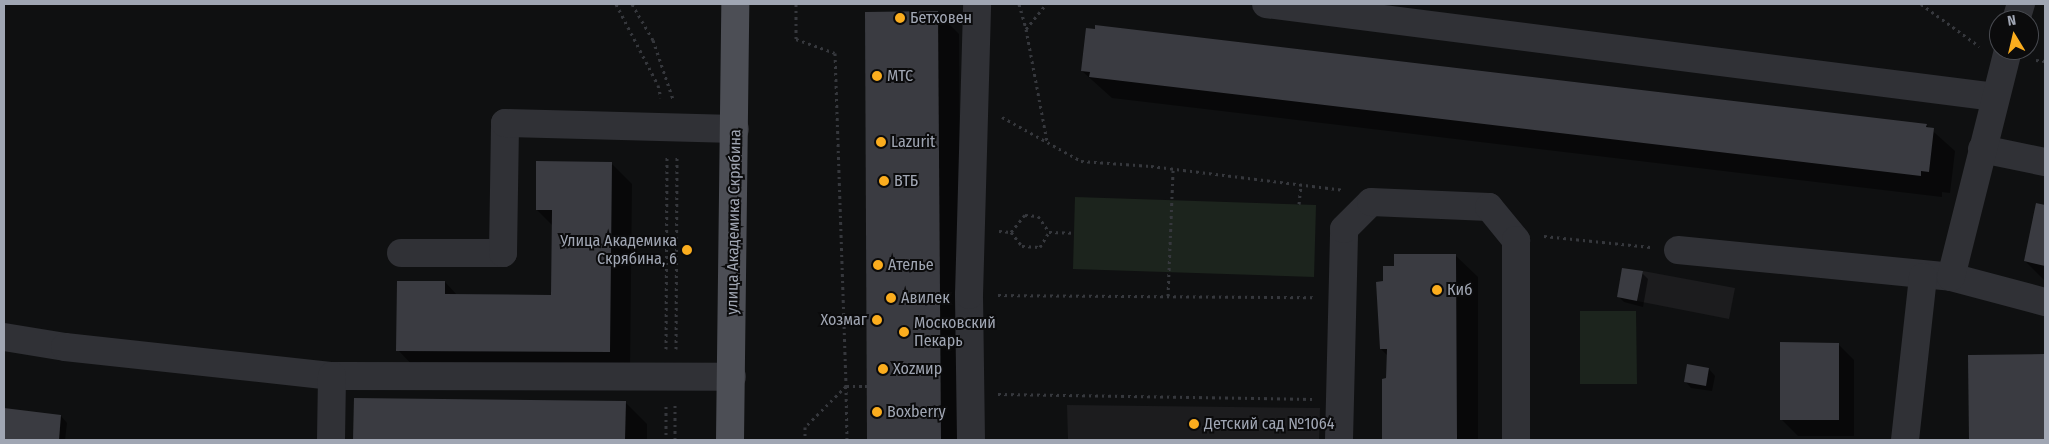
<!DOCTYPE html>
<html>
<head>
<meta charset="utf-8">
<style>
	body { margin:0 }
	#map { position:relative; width:2049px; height:444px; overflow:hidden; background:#0f1011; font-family:"Fira Sans Condensed",sans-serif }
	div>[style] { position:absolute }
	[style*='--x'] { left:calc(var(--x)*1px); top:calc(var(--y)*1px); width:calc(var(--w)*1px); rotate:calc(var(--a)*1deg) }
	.built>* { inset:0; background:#1c1c1e }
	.green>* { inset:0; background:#1c241d }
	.shadow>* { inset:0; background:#0007 }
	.building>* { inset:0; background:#3a3b41 }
	.path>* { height:3px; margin-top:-1.5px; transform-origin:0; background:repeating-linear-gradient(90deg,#36383d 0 2.5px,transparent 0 6.5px) }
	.minor>* { height:28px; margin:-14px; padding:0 14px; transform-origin:14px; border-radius:14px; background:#303136 }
	.major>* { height:28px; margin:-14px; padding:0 14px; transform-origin:14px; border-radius:14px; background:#4c4e55 }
	.dots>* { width:14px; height:14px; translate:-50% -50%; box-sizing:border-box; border:2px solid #0b0b0c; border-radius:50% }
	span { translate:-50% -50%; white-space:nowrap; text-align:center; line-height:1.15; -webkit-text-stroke:4px #0b0b0c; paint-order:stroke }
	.poi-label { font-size:16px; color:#a0a6b3 }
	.left { translate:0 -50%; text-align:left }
	.right { translate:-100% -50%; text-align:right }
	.street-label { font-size:16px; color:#a0a6b3 }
	.frame { position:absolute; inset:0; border:5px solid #a0a6b3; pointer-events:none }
	.north { position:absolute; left:1989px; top:10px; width:50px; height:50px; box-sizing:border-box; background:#0b0b0c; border:1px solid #47494f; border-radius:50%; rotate:351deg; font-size:14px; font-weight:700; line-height:20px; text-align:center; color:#a0a6b3 }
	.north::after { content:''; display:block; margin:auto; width:18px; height:22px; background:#fbad1e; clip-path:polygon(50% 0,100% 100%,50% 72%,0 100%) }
</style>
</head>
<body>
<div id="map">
	<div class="built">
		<div style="clip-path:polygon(1643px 271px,1735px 288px,1729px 319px,1637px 301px)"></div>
		<div style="clip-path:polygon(1067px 405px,1320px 408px,1319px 440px,1068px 440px)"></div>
	</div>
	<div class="green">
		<div style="clip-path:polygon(1075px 197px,1316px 205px,1314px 277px,1073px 269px)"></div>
		<div style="clip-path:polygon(1580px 311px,1636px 311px,1637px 384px,1580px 384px)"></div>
	</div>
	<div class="shadow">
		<div style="clip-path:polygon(937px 12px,959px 34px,961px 440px,869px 440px,866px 13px)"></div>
		<div style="clip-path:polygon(1082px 71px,1926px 125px,1955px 151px,1950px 193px,1942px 192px,1942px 197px,1112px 98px)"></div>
		<div style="clip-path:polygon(612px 164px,632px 184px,630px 372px,418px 371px,398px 350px,445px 282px,457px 295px,553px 296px,553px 226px,537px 210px)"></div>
		<div style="clip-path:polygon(2037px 205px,2045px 206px,2045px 281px,2025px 261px)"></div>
		<div style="clip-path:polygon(1456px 256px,1478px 277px,1478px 440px,1383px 440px,1383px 380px,1388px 379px,1388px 356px,1381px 349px,1384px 283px)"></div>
		<div style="clip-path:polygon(1642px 273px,1648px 279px,1643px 307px,1624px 302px,1618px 296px)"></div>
		<div style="clip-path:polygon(1838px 344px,1854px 360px,1854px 436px,1798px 436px,1782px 420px)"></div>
		<div style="clip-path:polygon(2045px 355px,2045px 440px,1970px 440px,1969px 356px)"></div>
		<div style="clip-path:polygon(1688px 365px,1709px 369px,1715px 376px,1712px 391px,1691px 388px,1685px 381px)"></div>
		<div style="clip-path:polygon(355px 399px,625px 402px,647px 424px,647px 440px,354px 440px)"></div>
		<div style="clip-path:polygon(4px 409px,61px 416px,67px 423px,65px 440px,4px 440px)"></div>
	</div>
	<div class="building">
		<div style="clip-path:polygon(938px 11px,941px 440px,867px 440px,865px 12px)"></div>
		<div style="clip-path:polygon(1095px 25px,1927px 124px,1926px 127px,1934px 128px,1929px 172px,1921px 171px,1921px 176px,1089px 77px,1090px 72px,1081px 71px,1086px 28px,1095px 29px)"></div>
		<div style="clip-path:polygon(536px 161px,612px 162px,610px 352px,396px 351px,397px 281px,445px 281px,445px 294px,551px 295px,552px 210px,536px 210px)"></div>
		<div style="clip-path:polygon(2036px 203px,2045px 205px,2045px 266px,2024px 261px)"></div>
		<div style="clip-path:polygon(1394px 254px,1456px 254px,1457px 440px,1382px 440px,1382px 379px,1386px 378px,1387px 349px,1380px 349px,1376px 282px,1383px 281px,1383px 266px,1394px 266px)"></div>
		<div style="clip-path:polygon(1622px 268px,1643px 271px,1637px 301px,1617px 297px)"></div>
		<div style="clip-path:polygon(1780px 342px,1839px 343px,1839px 420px,1780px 420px)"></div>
		<div style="clip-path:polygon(2045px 354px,2045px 440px,1969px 440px,1968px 355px)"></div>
		<div style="clip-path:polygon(1687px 364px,1709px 368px,1706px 386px,1684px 382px)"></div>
		<div style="clip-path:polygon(354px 398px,626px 401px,625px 440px,353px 440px)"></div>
		<div style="clip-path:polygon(4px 408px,61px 415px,59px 440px,4px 440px)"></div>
	</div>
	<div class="path">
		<div style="--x:616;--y:4;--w:91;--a:62.6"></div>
		<div style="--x:658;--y:85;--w:13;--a:77"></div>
		<div style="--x:632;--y:4;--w:42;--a:59.7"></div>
		<div style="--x:653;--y:40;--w:62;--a:71.3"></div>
		<div style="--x:796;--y:4;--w:35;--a:90"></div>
		<div style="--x:796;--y:39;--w:41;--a:19.7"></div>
		<div style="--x:835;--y:53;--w:333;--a:88.1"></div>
		<div style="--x:846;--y:386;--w:58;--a:135"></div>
		<div style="--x:805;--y:427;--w:13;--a:90"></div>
		<div style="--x:1019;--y:4;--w:26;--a:74"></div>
		<div style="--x:1026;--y:29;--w:32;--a:-51"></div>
		<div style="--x:1921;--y:4;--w:72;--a:35.9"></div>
		<div style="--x:1026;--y:29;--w:114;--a:79.4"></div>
		<div style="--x:2036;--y:60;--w:9;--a:6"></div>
		<div style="--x:1002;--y:117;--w:90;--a:29.1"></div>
		<div style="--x:1081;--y:161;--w:70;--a:4.1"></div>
		<div style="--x:1151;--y:166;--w:193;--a:7.1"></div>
		<div style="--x:1299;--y:204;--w:19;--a:-84"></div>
		<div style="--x:999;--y:231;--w:12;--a:5"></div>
		<div style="--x:1011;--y:232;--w:22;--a:-51"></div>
		<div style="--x:1025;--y:215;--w:13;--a:4"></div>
		<div style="--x:1038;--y:216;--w:19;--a:55"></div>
		<div style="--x:1049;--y:232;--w:25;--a:2"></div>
		<div style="--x:1011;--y:232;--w:18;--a:52"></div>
		<div style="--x:1022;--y:246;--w:18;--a:3"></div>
		<div style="--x:1040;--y:247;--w:17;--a:-59"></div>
		<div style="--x:1544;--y:236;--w:107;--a:5.9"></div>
		<div style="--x:998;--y:295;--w:316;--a:0.4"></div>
		<div style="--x:1168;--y:296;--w:127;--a:-87.7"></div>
		<div style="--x:666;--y:349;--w:193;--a:-89.7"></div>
		<div style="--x:676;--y:349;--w:194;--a:-89.7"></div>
		<div style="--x:998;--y:394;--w:314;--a:0.9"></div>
		<div style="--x:666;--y:406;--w:34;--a:90"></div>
		<div style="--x:675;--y:440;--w:35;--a:-90"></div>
		<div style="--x:847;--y:440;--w:54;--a:-91.1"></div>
		<div style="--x:846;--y:386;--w:21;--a:0"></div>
	</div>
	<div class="minor">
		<div style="--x:1266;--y:4;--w:735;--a:7.27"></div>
		<div style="--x:2016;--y:20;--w:17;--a:-73"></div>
		<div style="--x:1982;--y:149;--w:64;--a:11.7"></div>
		<div style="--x:1678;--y:250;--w:274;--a:5.6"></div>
		<div style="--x:1951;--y:277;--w:97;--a:14.9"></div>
		<div style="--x:401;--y:253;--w:102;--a:0"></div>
		<div style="--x:503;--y:253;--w:130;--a:-89.1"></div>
		<div style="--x:505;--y:123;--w:230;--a:1.5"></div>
		<div style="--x:1951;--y:277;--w:234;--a:-75.9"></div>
		<div style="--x:4;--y:337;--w:62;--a:9.3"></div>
		<div style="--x:65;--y:347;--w:269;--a:6.2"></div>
		<div style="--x:332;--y:376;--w:400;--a:0.1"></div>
		<div style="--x:331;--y:440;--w:64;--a:-89.1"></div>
		<div style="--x:971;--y:440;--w:145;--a:-90.8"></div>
		<div style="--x:969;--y:295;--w:291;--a:-88.4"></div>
		<div style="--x:1339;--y:440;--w:211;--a:-88.6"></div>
		<div style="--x:1344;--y:229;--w:38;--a:-45"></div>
		<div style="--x:1371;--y:202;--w:118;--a:2.4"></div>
		<div style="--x:1489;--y:207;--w:43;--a:50.7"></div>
		<div style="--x:1516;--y:240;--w:200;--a:90"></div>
		<div style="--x:1905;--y:440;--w:164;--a:-83.7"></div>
	</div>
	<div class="major">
		<div style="--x:730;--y:440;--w:436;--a:-89.3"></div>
	</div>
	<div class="dots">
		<div style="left:900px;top:18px;background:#fbad1e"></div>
		<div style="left:877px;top:76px;background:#fbad1e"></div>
		<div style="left:881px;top:142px;background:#fbad1e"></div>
		<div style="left:884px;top:181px;background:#fbad1e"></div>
		<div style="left:687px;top:250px;background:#fbad1e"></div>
		<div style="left:878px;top:265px;background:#fbad1e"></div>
		<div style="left:1437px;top:290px;background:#fbad1e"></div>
		<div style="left:891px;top:298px;background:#fbad1e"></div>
		<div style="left:877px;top:320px;background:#fbad1e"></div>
		<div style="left:904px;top:332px;background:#fbad1e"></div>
		<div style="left:883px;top:369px;background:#fbad1e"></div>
		<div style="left:877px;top:412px;background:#fbad1e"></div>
		<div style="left:1194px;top:424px;background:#fbad1e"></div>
	</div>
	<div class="poi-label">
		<span class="left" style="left:910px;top:18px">Бетховен</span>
		<span class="left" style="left:887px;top:76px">МТС</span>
		<span class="left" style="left:891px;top:142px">Lazurit</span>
		<span class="left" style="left:894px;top:181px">ВТБ</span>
		<span class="right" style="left:677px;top:250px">Улица Академика<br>Скрябина, 6</span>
		<span class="left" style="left:888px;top:265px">Ателье</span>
		<span class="left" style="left:1447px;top:290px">Киб</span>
		<span class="left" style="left:901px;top:298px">Авилек</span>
		<span class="right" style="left:867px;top:320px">Хозмаг</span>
		<span class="left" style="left:914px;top:332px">Московский<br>Пекарь</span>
		<span class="left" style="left:893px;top:369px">Хоzмир</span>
		<span class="left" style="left:887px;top:412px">Boxberry</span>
		<span class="left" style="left:1204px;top:424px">Детский сад №1064</span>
	</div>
	<div class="street-label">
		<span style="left:734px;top:222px;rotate:-89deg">улица Академика Скрябина</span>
	</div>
	<div class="frame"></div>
	<div class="north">N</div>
</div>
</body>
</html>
